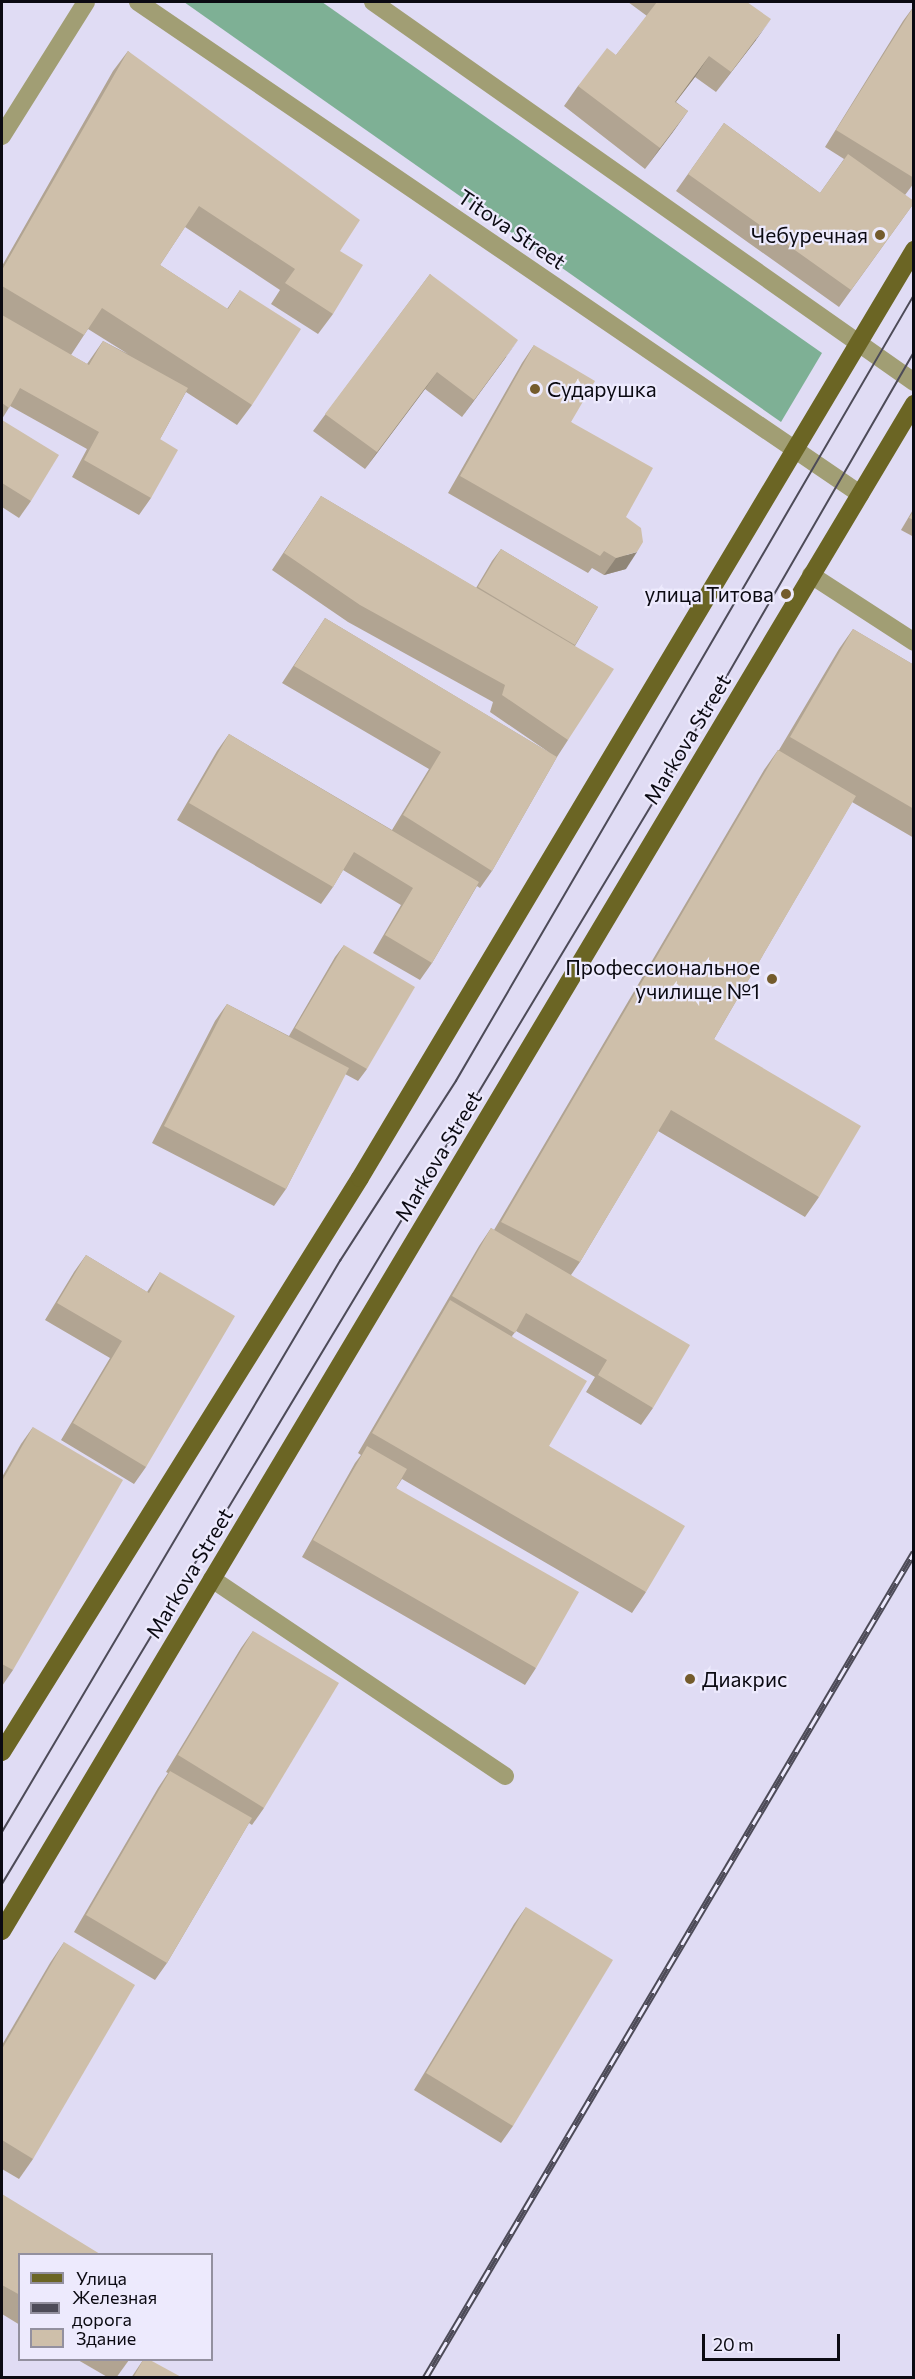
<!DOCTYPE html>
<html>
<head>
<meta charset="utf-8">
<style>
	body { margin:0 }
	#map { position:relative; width:915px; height:2379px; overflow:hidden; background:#e0dcf4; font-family:Commissioner,sans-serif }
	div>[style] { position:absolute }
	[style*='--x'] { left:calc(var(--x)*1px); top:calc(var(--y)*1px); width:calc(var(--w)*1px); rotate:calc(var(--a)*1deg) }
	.forest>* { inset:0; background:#7eb095 }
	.service>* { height:18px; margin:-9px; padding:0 9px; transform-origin:9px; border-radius:9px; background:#a19e74 }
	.minor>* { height:18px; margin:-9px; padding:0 9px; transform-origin:9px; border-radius:9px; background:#a19e74 }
	.tertiary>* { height:18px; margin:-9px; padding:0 9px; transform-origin:9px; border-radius:9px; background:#a19e74 }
	.primary>* { height:18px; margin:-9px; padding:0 9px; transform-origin:9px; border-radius:9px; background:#6b6524 }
	.tram>* { height:1.5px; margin:-0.75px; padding:0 0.75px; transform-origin:0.75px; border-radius:0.75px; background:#4d4b58 }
	.rail>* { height:7px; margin-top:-3.5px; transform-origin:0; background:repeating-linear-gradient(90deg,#edeafd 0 14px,#4d4b58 0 28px); box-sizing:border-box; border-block:2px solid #4d4b58 }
	.wall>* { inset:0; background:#b1a492 }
	.shaded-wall>* { inset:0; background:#908677 }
	.building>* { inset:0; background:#cebfaa }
	.dots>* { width:16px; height:16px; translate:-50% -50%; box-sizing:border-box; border:3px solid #edeafd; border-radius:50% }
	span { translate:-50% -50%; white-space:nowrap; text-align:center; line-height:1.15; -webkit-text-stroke:4.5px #edeafd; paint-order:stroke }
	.street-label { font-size:21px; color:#0b0a12 }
	.poi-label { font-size:21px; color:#0b0a12 }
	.right { translate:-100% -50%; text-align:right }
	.left { translate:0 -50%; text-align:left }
	.frame { position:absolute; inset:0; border:3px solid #0b0a12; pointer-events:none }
	.legend { position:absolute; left:18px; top:2253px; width:195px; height:108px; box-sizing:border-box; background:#edeafd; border:2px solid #93909f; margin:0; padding:8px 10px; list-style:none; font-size:18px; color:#0b0a12 }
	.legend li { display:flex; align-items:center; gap:12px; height:30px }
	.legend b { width:30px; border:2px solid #93909f }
	.scale { position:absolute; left:702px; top:2334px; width:138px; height:27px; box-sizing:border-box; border:3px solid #0b0a12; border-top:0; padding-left:8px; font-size:18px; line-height:21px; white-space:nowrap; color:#0b0a12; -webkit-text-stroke:4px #edeafd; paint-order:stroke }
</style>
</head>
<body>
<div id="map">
	<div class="forest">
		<div style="clip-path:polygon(184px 2px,322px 2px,822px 353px,781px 422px)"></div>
	</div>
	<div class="service">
		<div style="--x:212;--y:1579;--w:353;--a:33.9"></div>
	</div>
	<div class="minor">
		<div style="--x:2;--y:136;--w:158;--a:-57.9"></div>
		<div style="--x:811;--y:575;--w:123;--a:33"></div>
	</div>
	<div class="tertiary">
		<div style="--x:138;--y:2;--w:874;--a:34.27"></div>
		<div style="--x:373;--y:2;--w:661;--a:35.08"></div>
	</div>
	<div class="primary">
		<div style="--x:2;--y:1752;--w:676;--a:-58.05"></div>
		<div style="--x:360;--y:1178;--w:1081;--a:-59.16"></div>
		<div style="--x:2;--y:1931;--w:1779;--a:-59.15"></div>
	</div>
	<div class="tram">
		<div style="--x:2;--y:1832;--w:664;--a:-59.38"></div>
		<div style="--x:340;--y:1261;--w:214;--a:-57.2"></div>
		<div style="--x:456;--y:1081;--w:910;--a:-59.77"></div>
		<div style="--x:2;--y:1884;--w:1297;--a:-58.95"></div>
		<div style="--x:671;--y:773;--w:486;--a:-60"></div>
	</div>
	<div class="rail">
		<div style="--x:425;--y:2378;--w:960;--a:-59.37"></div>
	</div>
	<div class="wall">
		<div style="clip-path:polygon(628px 2px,747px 2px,756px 40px,716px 92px,695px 77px,676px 102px,688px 111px,645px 169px,564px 106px,578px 86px,616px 55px,647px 16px)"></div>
		<div style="clip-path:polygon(914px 6px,914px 183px,905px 195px,914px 203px,839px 307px,676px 191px,724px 123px,820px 193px,844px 159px,825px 147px,903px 21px)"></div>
		<div style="clip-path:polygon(evenodd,128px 51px,340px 251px,333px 314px,318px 334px,271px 304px,280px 290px,185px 227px,160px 265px,227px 309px,240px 290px,252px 405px,237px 425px,186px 392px,160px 439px,151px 498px,139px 515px,72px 477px,87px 449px,10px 406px,2px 419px,2px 266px,113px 71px,128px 51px,88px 329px,128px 354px,103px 341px,87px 364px,71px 355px,88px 329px)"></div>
		<div style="clip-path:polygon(430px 274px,506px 357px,462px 417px,425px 389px,365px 469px,313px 431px)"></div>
		<div style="clip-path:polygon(534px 345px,571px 422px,626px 517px,626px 569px,604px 575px,592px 568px,588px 573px,448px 493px,522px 363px)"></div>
		<div style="clip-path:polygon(2px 420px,31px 501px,19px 518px,2px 507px)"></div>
		<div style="clip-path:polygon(321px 496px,476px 588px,492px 561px,501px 549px,598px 607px,575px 646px,568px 740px,557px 757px,492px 871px,480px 888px,477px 886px,432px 963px,420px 980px,373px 953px,401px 905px,343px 870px,333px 887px,321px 904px,177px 820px,217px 751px,229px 734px,392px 830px,429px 769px,282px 683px,325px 618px,550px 753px,490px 712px,493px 702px,348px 622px,272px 570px)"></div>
		<div style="clip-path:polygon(914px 508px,914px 537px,901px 530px)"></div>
		<div style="clip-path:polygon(853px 629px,914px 665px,914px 838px,852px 802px,714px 1039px,819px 1197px,805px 1217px,658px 1131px,580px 1262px,571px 1275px,653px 1408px,641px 1425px,586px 1392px,595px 1377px,516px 1331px,512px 1336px,549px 1446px,646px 1592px,632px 1613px,402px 1479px,396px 1488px,536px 1668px,525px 1685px,302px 1557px,355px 1463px,361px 1455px,358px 1453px,479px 1246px,491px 1228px,494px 1230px,764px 770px,778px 750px,779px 750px,839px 649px)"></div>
		<div style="clip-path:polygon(344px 945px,367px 1069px,358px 1081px,345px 1074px,286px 1189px,274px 1206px,152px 1143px,215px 1021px,227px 1004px,289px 1036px,335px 957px)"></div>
		<div style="clip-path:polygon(86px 1255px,147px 1292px,160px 1272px,146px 1467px,134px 1484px,61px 1440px,110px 1358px,45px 1320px,74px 1272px)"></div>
		<div style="clip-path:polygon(33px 1427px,13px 1670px,2px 1686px,2px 1477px,21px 1444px)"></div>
		<div style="clip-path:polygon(253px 1631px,264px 1808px,252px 1825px,249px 1823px,167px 1963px,155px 1980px,74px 1932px,158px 1788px,168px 1773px,166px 1772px,241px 1648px)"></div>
		<div style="clip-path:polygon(526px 1907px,513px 2126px,501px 2143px,414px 2090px,514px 1924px)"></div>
		<div style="clip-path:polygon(64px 1942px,33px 2159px,19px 2179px,2px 2169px,2px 2045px,50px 1963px)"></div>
		<div style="clip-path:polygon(2px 2194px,20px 2254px,20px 2325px,2px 2314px)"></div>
		<div style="clip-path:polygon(78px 2360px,129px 2360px,116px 2378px,109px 2378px)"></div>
		<div style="clip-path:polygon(143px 2360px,183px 2378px,131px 2378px)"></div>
	</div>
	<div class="shaded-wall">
		<div style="clip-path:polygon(771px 19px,756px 40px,716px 92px,731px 72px)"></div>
		<div style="clip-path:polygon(709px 56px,695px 77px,660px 122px,675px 102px)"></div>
		<div style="clip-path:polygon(688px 111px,673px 132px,645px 169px,660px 148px)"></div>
		<div style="clip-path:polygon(518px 340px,506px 357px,462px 417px,474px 400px)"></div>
		<div style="clip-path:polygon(437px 372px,425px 389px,365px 469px,377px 452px)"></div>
		<div style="clip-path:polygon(637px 552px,626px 569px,604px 575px,616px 558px)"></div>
	</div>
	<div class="building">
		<div style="clip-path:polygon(657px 2px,747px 2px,771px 19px,731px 72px,709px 56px,675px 102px,688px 111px,660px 148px,578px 86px,607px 48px,616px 55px)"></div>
		<div style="clip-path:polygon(914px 6px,914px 178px,836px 130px)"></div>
		<div style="clip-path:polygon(128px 51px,360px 220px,340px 251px,363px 265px,333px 314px,285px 283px,295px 269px,199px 206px,160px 265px,228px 309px,240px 290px,301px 329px,252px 405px,102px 308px,84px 335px,2px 286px,2px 270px)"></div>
		<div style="clip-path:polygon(724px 123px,820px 193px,848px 154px,914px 201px,914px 203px,851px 290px,688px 174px)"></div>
		<div style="clip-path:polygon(430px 274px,518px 340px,474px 400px,437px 372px,377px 452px,325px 414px)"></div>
		<div style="clip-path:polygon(2px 315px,89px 365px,103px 341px,188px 388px,160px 439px,178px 450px,151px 498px,84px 460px,99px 432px,20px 388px,9px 408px,2px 403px)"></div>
		<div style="clip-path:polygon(534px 345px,595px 381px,571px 422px,653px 468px,626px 517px,641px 528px,643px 542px,637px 552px,616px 558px,604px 551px,600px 556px,460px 476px)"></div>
		<div style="clip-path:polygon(2px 420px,59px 455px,31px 501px,2px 483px)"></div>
		<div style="clip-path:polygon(321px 496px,614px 669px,568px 740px,502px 695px,505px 685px,360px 605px,284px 553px)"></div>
		<div style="clip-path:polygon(914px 510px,914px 520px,909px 518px)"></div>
		<div style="clip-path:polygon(501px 549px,598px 607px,575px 645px,478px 587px)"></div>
		<div style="clip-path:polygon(325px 618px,557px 757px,492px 871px,403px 815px,441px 752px,294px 666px)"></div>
		<div style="clip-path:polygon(853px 629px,914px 665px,914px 809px,790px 737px)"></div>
		<div style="clip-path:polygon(229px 734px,479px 882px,432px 963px,385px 935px,413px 888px,354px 852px,333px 887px,189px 803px)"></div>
		<div style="clip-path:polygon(778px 750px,856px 796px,714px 1039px,861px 1126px,819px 1197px,671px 1110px,580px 1262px,501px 1222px)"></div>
		<div style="clip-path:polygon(344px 945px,415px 987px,367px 1069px,295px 1028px)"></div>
		<div style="clip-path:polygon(227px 1004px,349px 1068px,286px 1189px,164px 1126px)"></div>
		<div style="clip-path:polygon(491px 1228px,690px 1345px,653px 1408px,598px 1375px,607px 1360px,526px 1313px,515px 1333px,452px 1296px)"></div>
		<div style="clip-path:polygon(86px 1255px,149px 1293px,160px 1272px,235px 1316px,146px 1467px,73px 1423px,122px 1341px,57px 1303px)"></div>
		<div style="clip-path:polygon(450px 1300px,587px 1381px,549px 1446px,685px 1526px,646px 1592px,372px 1433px)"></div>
		<div style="clip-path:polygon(33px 1427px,123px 1480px,13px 1670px,2px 1664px,2px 1481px)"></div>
		<div style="clip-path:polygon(367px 1446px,407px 1469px,396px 1488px,579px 1592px,536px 1668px,313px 1540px)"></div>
		<div style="clip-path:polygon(253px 1631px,339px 1683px,264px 1808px,178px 1755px)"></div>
		<div style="clip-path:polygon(170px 1771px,252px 1818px,167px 1963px,86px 1915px)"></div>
		<div style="clip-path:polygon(526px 1907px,613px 1960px,513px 2126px,426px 2073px)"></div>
		<div style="clip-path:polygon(64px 1942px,135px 1985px,33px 2159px,2px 2140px,2px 2049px)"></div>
		<div style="clip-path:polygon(2px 2194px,100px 2254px,20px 2254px,20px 2295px,2px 2285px)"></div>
		<div style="clip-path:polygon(143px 2360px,150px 2360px,183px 2378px,133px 2378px)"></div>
	</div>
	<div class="dots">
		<div style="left:880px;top:235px;background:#745b2c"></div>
		<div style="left:535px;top:389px;background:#745b2c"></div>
		<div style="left:786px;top:594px;background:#745b2c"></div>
		<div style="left:772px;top:979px;background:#745b2c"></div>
		<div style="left:690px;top:1679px;background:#745b2c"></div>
	</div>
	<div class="street-label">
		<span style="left:512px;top:229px;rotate:34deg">Titova Street</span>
		<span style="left:687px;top:739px;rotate:-59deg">Markova Street</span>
		<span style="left:438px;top:1156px;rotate:-59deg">Markova Street</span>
		<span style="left:189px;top:1573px;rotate:-59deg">Markova Street</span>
	</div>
	<div class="poi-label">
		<span class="right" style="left:868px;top:235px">Чебуречная</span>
		<span class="left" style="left:547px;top:389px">Сударушка</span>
		<span class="right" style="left:774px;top:594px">улица Титова</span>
		<span class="right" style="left:760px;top:979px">Профессиональное<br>училище №1</span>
		<span class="left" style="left:702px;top:1679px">Диакрис</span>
	</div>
	<div class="frame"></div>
	<ul class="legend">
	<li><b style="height:8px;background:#6b6524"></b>Улица</li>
	<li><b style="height:8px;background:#4d4b58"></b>Железная дорога</li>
	<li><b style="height:16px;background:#cebfaa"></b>Здание</li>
	</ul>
	<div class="scale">20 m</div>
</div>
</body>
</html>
